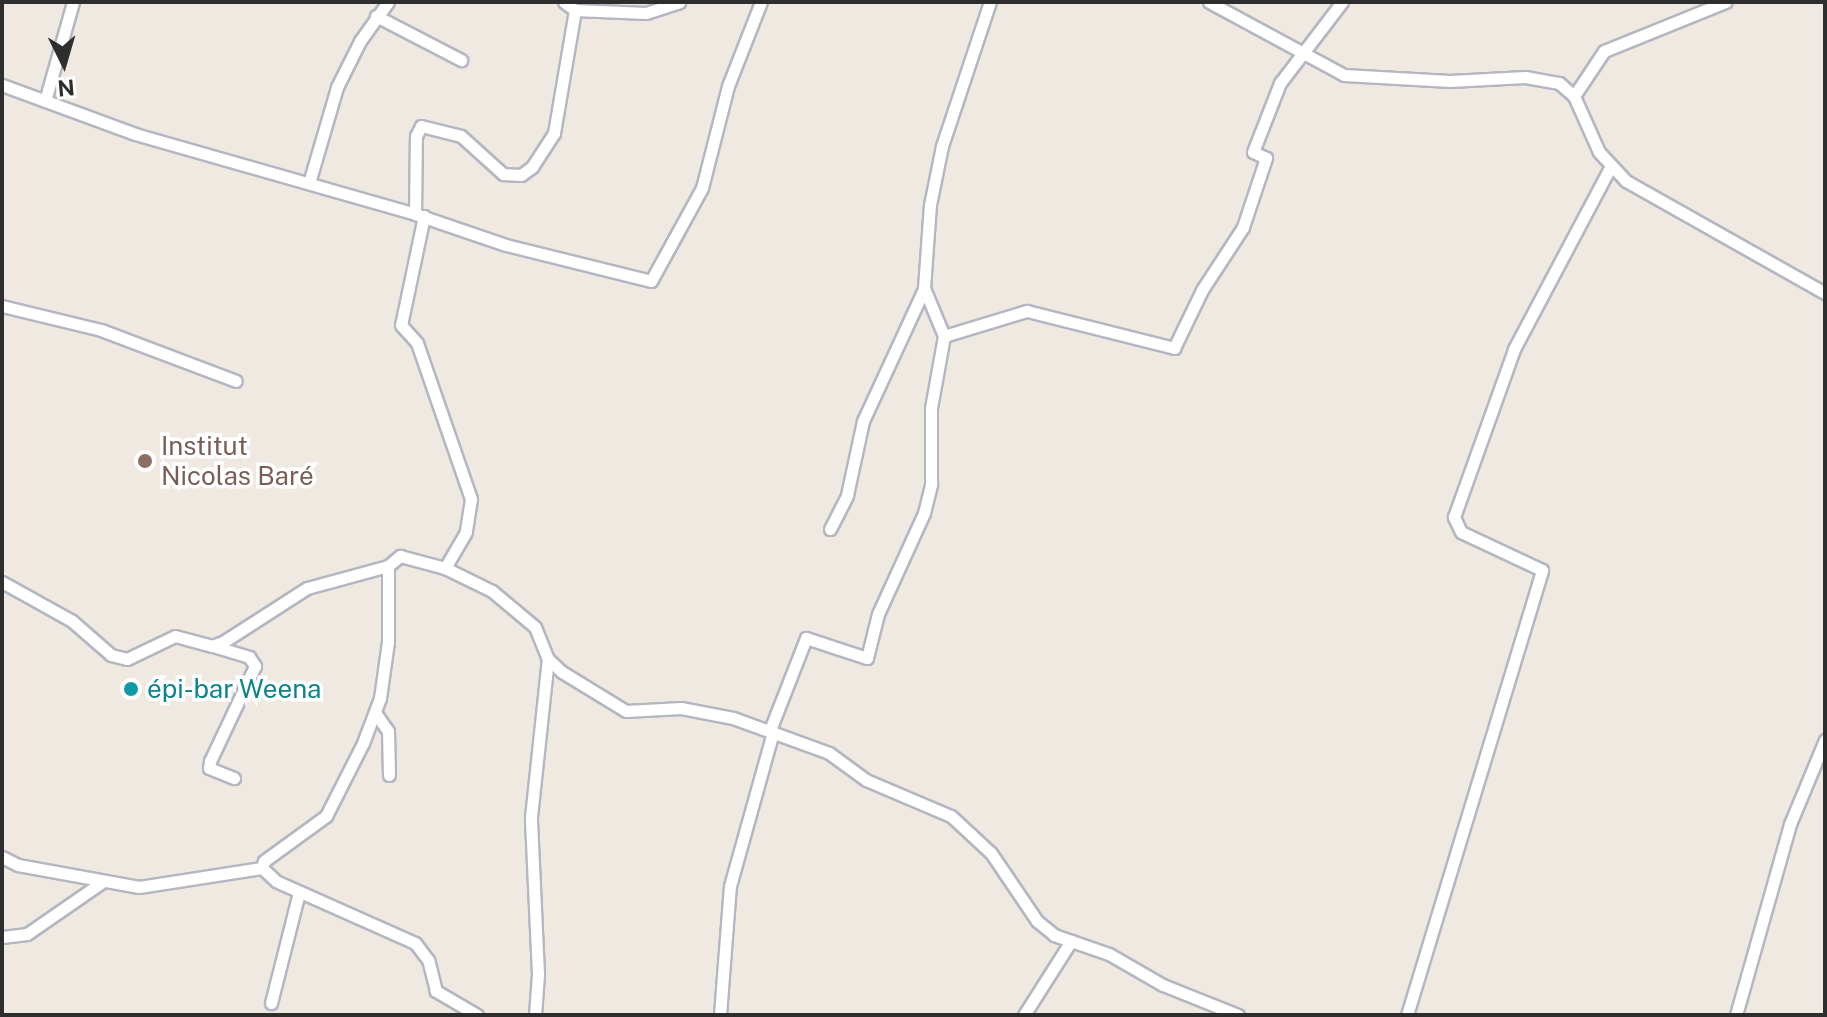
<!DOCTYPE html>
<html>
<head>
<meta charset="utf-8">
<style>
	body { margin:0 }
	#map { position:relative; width:1827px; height:1017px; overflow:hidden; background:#efe9e1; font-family:"Public Sans",sans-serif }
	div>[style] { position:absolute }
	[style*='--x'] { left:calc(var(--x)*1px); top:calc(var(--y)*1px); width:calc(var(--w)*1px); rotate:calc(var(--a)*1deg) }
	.roads { filter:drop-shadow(2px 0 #b4b7c1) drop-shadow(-2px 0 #b4b7c1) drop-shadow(0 2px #b4b7c1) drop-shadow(0 -2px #b4b7c1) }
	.street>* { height:11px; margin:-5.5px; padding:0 5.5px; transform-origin:5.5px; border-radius:5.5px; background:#fff }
	.dots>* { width:22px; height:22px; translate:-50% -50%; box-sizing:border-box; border:4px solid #fff; border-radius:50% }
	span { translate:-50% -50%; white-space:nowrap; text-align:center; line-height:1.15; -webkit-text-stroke:7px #fff; paint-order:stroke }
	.education-label { font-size:26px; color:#785e54 }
	.left { translate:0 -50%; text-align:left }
	.culture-label { font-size:26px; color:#0d838f }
	.frame { position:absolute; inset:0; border:4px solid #2e2e2e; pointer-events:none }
	.north { position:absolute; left:24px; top:24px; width:80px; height:80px; -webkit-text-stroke:6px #fff; paint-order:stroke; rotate:175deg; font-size:22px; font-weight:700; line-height:32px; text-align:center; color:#2e2e2e }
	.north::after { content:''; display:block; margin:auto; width:28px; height:36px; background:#2e2e2e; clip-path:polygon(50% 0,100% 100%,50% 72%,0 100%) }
</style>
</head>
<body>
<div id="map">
	<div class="roads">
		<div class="street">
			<div style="--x:564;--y:2;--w:14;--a:36"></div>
			<div style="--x:575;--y:10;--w:71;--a:2.4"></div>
			<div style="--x:646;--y:13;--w:35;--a:-18"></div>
			<div style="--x:1209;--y:2;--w:153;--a:28.4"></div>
			<div style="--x:1344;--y:75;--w:106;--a:3.2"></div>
			<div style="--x:1450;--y:81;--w:75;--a:-3.1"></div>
			<div style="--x:1525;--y:77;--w:35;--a:10"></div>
			<div style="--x:1559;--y:83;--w:20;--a:41"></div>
			<div style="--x:1574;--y:96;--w:61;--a:65.9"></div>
			<div style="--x:1599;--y:152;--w:40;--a:47"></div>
			<div style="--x:1626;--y:181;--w:228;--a:29.4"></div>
			<div style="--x:376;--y:16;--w:96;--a:27.4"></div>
			<div style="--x:2;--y:85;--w:142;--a:20.2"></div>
			<div style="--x:135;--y:134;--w:291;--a:15.9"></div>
			<div style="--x:415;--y:214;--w:96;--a:18.8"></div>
			<div style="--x:506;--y:245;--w:149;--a:13.9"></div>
			<div style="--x:651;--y:281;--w:106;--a:-61.3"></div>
			<div style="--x:702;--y:188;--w:105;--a:-75.7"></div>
			<div style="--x:728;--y:86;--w:90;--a:-68.6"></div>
			<div style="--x:1574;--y:96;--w:54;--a:-56.3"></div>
			<div style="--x:1604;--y:51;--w:131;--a:-22"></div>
			<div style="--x:45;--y:101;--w:103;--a:-74.2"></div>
			<div style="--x:309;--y:183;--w:100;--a:-73.7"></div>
			<div style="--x:337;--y:87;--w:51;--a:-63.4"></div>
			<div style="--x:360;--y:41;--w:48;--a:-54.3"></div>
			<div style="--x:415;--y:214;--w:78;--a:-89.3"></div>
			<div style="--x:416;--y:136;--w:11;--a:-63"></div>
			<div style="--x:421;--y:126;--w:41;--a:14"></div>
			<div style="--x:461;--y:136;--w:57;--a:42.1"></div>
			<div style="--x:503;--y:174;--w:18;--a:3"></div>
			<div style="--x:521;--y:175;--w:14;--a:-36"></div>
			<div style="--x:532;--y:167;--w:40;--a:-57.1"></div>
			<div style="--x:554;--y:133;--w:125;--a:-80.3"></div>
			<div style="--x:424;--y:216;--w:111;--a:101.9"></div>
			<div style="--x:401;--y:325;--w:24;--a:48"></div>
			<div style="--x:417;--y:343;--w:165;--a:70.9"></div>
			<div style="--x:471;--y:499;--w:33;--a:99"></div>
			<div style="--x:466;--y:532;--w:42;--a:120.3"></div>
			<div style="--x:2;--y:306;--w:102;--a:13.6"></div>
			<div style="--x:101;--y:330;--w:144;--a:20.7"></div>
			<div style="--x:944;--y:336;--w:87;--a:-16.8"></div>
			<div style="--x:1027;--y:311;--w:152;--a:14.1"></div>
			<div style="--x:1174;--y:348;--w:64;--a:-64.2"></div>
			<div style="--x:1202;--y:290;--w:75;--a:-56.9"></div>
			<div style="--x:1243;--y:227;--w:73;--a:-71.6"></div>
			<div style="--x:1266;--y:158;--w:14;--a:-155"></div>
			<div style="--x:1253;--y:152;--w:74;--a:-68.6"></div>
			<div style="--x:1280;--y:83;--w:102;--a:-52.6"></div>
			<div style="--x:830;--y:529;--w:38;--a:-63"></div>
			<div style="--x:847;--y:495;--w:76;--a:-77.8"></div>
			<div style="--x:863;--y:421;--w:145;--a:-65.2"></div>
			<div style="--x:2;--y:582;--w:80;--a:29.1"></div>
			<div style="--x:72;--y:621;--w:52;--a:41.1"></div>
			<div style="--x:111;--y:655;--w:16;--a:14"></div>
			<div style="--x:127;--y:659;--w:53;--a:-25.6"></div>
			<div style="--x:175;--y:636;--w:38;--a:15"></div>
			<div style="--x:212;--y:646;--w:12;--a:-20"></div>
			<div style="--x:223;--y:642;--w:100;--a:-32.7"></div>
			<div style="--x:307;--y:588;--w:84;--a:-15.2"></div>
			<div style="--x:213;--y:646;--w:38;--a:17"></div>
			<div style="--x:249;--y:657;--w:11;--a:56"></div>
			<div style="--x:255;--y:666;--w:105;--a:115.3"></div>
			<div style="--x:210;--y:761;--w:7;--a:98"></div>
			<div style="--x:209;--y:768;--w:27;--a:22"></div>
			<div style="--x:376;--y:714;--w:21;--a:55"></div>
			<div style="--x:388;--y:731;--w:44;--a:88.7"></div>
			<div style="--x:770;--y:730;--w:99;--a:-68.6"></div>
			<div style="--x:806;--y:638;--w:64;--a:18.2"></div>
			<div style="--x:867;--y:658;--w:45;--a:-76"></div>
			<div style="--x:878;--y:614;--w:111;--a:-65.5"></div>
			<div style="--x:924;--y:513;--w:30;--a:-76"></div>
			<div style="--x:931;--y:484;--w:76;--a:-90"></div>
			<div style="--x:931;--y:408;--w:73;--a:-79.8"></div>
			<div style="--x:944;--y:336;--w:52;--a:-112.6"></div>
			<div style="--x:924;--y:288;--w:83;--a:-85.9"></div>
			<div style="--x:930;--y:205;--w:60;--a:-78.5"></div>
			<div style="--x:942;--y:146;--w:152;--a:-71.6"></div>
			<div style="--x:2;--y:857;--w:18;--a:27"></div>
			<div style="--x:18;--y:865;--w:123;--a:10.3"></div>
			<div style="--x:139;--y:887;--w:124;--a:-8.8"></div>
			<div style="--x:2;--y:937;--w:25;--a:-7"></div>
			<div style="--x:27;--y:934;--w:91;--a:-34.7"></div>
			<div style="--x:271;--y:1003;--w:114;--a:-75.8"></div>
			<div style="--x:477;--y:1015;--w:48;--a:-149.7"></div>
			<div style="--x:436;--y:991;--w:32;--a:-104"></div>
			<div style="--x:428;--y:960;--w:21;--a:-127"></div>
			<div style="--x:415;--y:943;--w:152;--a:-156"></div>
			<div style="--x:276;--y:881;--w:19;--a:-137"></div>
			<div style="--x:262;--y:868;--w:7;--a:-74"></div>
			<div style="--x:264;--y:861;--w:77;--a:-36"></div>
			<div style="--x:326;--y:816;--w:82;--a:-63.1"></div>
			<div style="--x:363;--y:743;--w:48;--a:-69.3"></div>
			<div style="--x:380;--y:698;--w:57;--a:-81.9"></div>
			<div style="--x:388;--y:642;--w:76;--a:-90"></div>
			<div style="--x:388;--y:566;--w:16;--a:-40"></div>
			<div style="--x:400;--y:556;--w:47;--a:14.9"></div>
			<div style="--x:445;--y:568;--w:52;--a:26.1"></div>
			<div style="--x:492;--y:591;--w:56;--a:39.9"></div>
			<div style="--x:535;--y:627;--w:35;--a:68"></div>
			<div style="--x:548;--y:659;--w:19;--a:43"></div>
			<div style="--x:562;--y:672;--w:75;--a:31.4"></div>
			<div style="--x:626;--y:711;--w:55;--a:-3.1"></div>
			<div style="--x:681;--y:708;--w:53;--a:10.9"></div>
			<div style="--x:733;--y:718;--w:102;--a:20"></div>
			<div style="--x:829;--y:753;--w:46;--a:36.1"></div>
			<div style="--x:866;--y:780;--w:92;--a:23"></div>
			<div style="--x:951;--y:816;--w:54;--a:42.8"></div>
			<div style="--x:991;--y:853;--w:82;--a:55.9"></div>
			<div style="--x:1037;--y:921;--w:22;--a:39"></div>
			<div style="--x:1054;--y:935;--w:58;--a:19.1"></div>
			<div style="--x:1109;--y:954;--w:62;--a:29.9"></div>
			<div style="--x:1163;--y:985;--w:81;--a:21.8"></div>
			<div style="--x:535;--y:1015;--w:41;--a:-85.8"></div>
			<div style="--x:538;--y:974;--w:157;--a:-92.6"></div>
			<div style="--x:531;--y:817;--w:159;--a:-83.9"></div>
			<div style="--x:720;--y:1015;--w:129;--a:-85.6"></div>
			<div style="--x:730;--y:886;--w:160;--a:-74.4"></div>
			<div style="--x:1024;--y:1015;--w:88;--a:-57.6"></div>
			<div style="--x:1407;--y:1015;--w:465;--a:-73.1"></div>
			<div style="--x:1542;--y:570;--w:89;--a:-154.9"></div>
			<div style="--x:1461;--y:532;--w:17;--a:-115"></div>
			<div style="--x:1454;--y:517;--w:178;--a:-70.3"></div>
			<div style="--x:1514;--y:349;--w:207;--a:-62.1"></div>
			<div style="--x:1736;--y:1015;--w:198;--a:-74.2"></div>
			<div style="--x:1790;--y:824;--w:91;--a:-67.4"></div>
		</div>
	</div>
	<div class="dots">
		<div style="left:145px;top:461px;background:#8d6e63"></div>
		<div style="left:131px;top:689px;background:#0f9aa8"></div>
	</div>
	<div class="education-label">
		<span class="left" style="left:161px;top:461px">Institut<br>Nicolas Baré</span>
	</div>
	<div class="culture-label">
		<span class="left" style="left:147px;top:689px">épi-bar Weena</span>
	</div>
	<div class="frame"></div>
	<div class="north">N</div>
</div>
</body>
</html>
